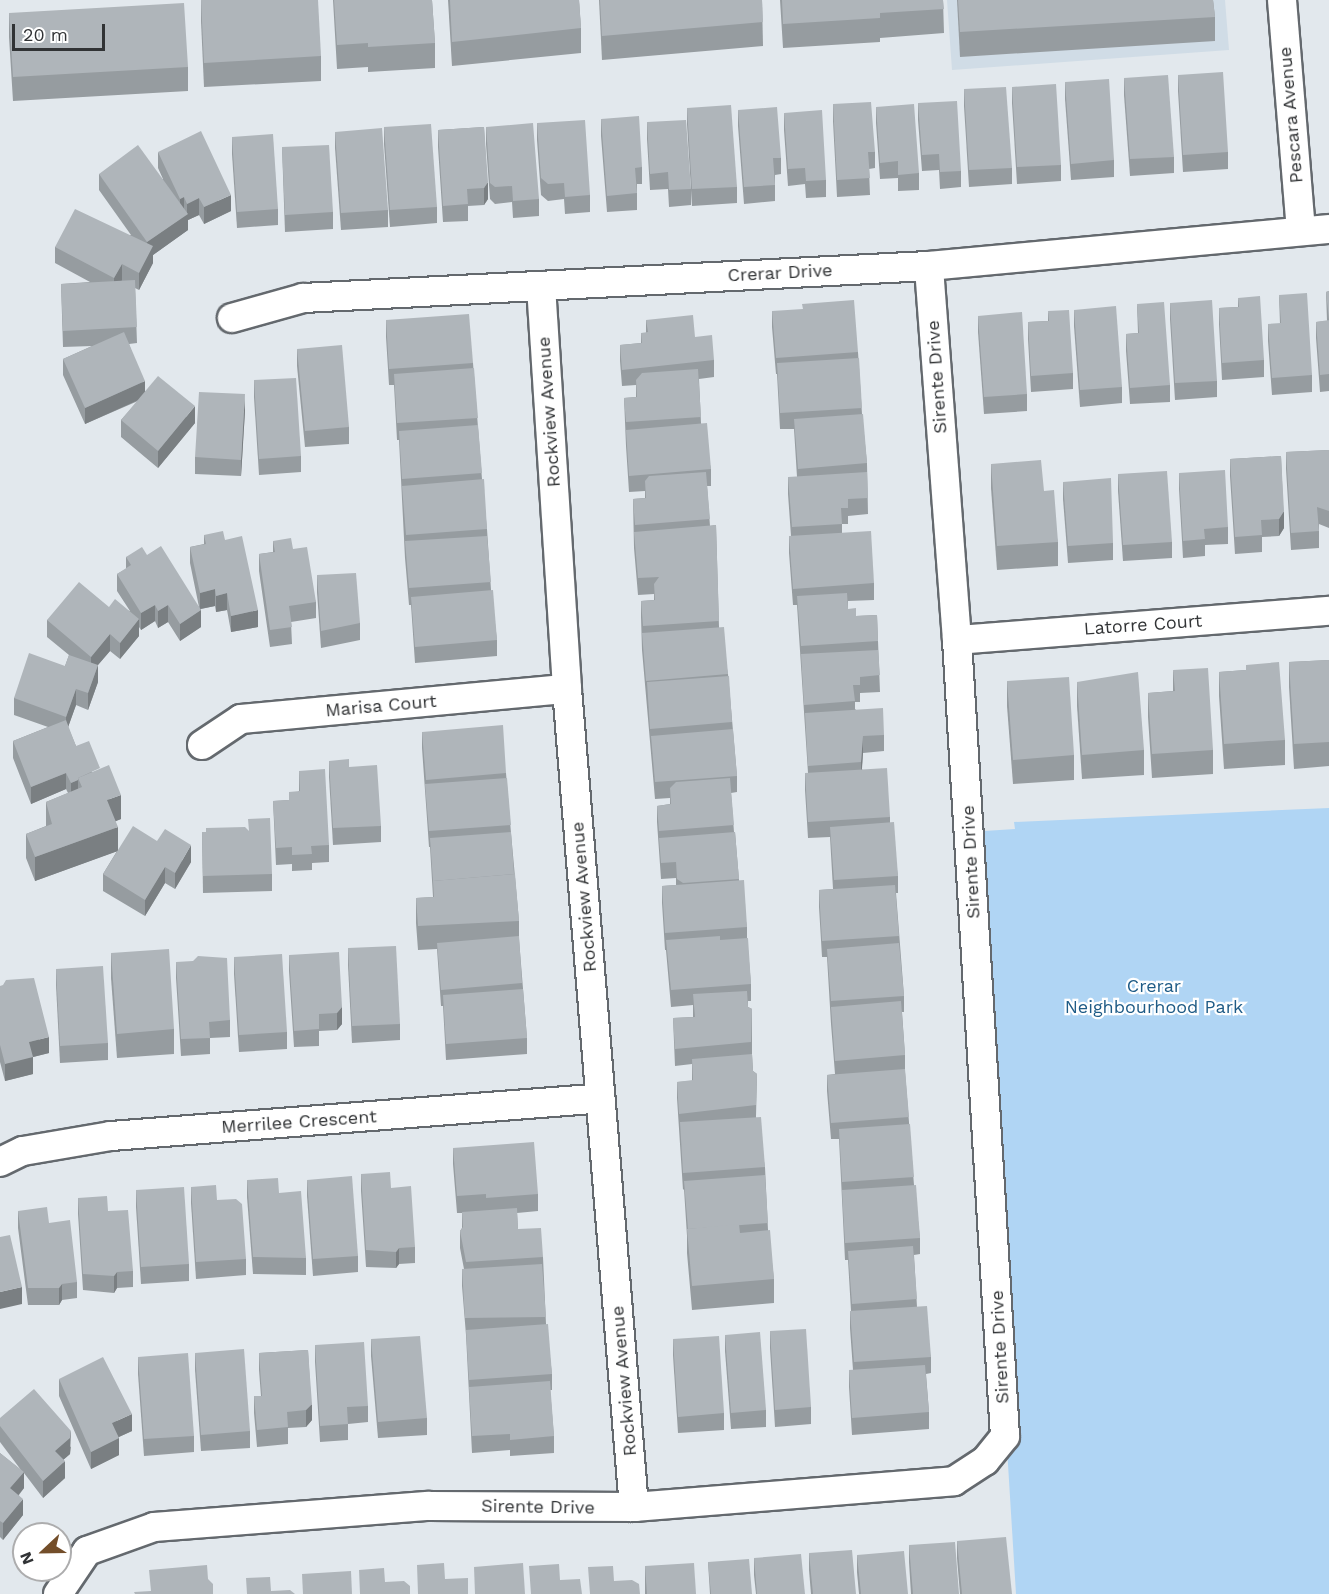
<!DOCTYPE html>
<html>
<head>
<meta charset="utf-8">
<style>
	body { margin:0 }
	#map { position:relative; width:1329px; height:1594px; overflow:hidden; background:#e2e8ed; font-family:"Work Sans",sans-serif }
	div>[style] { position:absolute }
	[style*='--x'] { left:calc(var(--x)*1px); top:calc(var(--y)*1px); width:calc(var(--w)*1px); rotate:calc(var(--a)*1deg) }
	.built>* { inset:0; background:#d0dce6 }
	.green>* { inset:0; background:#b0d5f4 }
	.roads { filter:drop-shadow(2px 0 #64696e) drop-shadow(-2px 0 #64696e) drop-shadow(0 2px #64696e) drop-shadow(0 -2px #64696e) }
	.minor>* { height:28px; margin:-14px; padding:0 14px; transform-origin:14px; border-radius:14px; background:#fff }
	.wall>* { inset:0; background:#969ca0 }
	.shaded-wall>* { inset:0; background:#7a7f82 }
	.building>* { inset:0; background:#afb5ba }
	span { translate:-50% -50%; white-space:nowrap; text-align:center; line-height:1.15; -webkit-text-stroke:4.5px #fff; paint-order:stroke }
	.street-label { font-size:18px; color:#313335 }
	.park-label { font-size:18px; color:#1e5b86 }
	.north { position:absolute; left:12px; top:1522px; width:60px; height:60px; box-sizing:border-box; background:#fff; border:2px solid #adadae; border-radius:50%; rotate:248deg; font-size:16px; font-weight:700; line-height:24px; text-align:center; color:#313335 }
	.north::after { content:''; display:block; margin:auto; width:21px; height:27px; background:#734e2a; clip-path:polygon(50% 0,100% 100%,50% 72%,0 100%) }
	.scale { position:absolute; left:12px; top:24px; width:93px; height:27px; box-sizing:border-box; border:3px solid #313335; border-top:0; padding-left:8px; font-size:18px; line-height:21px; white-space:nowrap; color:#313335; -webkit-text-stroke:4px #fff; paint-order:stroke }
</style>
</head>
<body>
<div id="map">
	<div class="built">
		<div style="clip-path:polygon(947px 0,1225px 0,1229px 50px,952px 70px)"></div>
	</div>
	<div class="green">
		<div style="clip-path:polygon(1329px 808px,1329px 1594px,1016px 1594px,969px 832px,1015px 829px,1014px 822px)"></div>
	</div>
	<div class="roads">
		<div class="minor">
			<div style="--x:1282;--y:0;--w:231;--a:85.3"></div>
			<div style="--x:541;--y:286;--w:404;--a:86.3"></div>
			<div style="--x:567;--y:689;--w:821;--a:85.32"></div>
			<div style="--x:232;--y:318;--w:74;--a:-15.7"></div>
			<div style="--x:303;--y:298;--w:627;--a:-2.93"></div>
			<div style="--x:929;--y:266;--w:402;--a:-5.3"></div>
			<div style="--x:957;--y:640;--w:373;--a:-4.5"></div>
			<div style="--x:202;--y:745;--w:47;--a:-33.7"></div>
			<div style="--x:241;--y:719;--w:327;--a:-5.3"></div>
			<div style="--x:0;--y:1162;--w:25;--a:-26"></div>
			<div style="--x:23;--y:1151;--w:89;--a:-9.7"></div>
			<div style="--x:111;--y:1136;--w:491;--a:-4.4"></div>
			<div style="--x:58;--y:1594;--w:52;--a:-56"></div>
			<div style="--x:87;--y:1551;--w:71;--a:-19.7"></div>
			<div style="--x:154;--y:1527;--w:276;--a:-4.4"></div>
			<div style="--x:429;--y:1506;--w:205;--a:0.3"></div>
			<div style="--x:634;--y:1507;--w:321;--a:-4.6"></div>
			<div style="--x:954;--y:1481;--w:37;--a:-33"></div>
			<div style="--x:985;--y:1461;--w:32;--a:-51"></div>
			<div style="--x:1005;--y:1436;--w:797;--a:-93.45"></div>
			<div style="--x:957;--y:640;--w:375;--a:-94.3"></div>
		</div>
	</div>
	<div class="wall">
		<div style="clip-path:polygon(201px 0,321px 56px,321px 81px,204px 87px,201px 21px)"></div>
		<div style="clip-path:polygon(333px 0,432px 0,435px 43px,435px 68px,368px 72px,368px 67px,337px 69px)"></div>
		<div style="clip-path:polygon(448px 0,579px 0,581px 28px,581px 53px,452px 66px)"></div>
		<div style="clip-path:polygon(599px 0,762px 0,763px 46px,602px 60px)"></div>
		<div style="clip-path:polygon(780px 0,943px 0,944px 33px,880px 38px,880px 42px,783px 48px)"></div>
		<div style="clip-path:polygon(957px 0,1213px 0,1215px 17px,1215px 41px,960px 57px)"></div>
		<div style="clip-path:polygon(9px 13px,188px 67px,188px 91px,13px 101px,9px 37px)"></div>
		<div style="clip-path:polygon(1178px 75px,1228px 152px,1228px 169px,1183px 172px,1178px 91px)"></div>
		<div style="clip-path:polygon(1124px 78px,1174px 157px,1174px 173px,1130px 176px,1124px 95px)"></div>
		<div style="clip-path:polygon(1065px 82px,1114px 160px,1114px 177px,1071px 180px,1065px 99px)"></div>
		<div style="clip-path:polygon(1012px 87px,1061px 165px,1061px 181px,1017px 184px,1012px 103px)"></div>
		<div style="clip-path:polygon(964px 89px,1012px 168px,1012px 184px,969px 187px,964px 106px)"></div>
		<div style="clip-path:polygon(918px 103px,961px 171px,961px 187px,940px 189px,939px 170px,922px 171px,918px 120px)"></div>
		<div style="clip-path:polygon(833px 104px,875px 152px,875px 168px,869px 169px,870px 195px,837px 197px,833px 121px)"></div>
		<div style="clip-path:polygon(876px 107px,919px 173px,919px 190px,898px 191px,898px 178px,880px 179px,876px 123px)"></div>
		<div style="clip-path:polygon(687px 108px,737px 187px,737px 203px,692px 206px,687px 124px)"></div>
		<div style="clip-path:polygon(738px 110px,781px 158px,781px 174px,775px 175px,775px 201px,744px 204px,738px 126px)"></div>
		<div style="clip-path:polygon(784px 113px,826px 180px,826px 197px,806px 198px,805px 184px,788px 186px,784px 130px)"></div>
		<div style="clip-path:polygon(601px 119px,642px 167px,642px 184px,637px 184px,637px 210px,607px 212px,601px 136px)"></div>
		<div style="clip-path:polygon(647px 122px,691px 189px,691px 205px,669px 207px,668px 189px,650px 190px,647px 139px)"></div>
		<div style="clip-path:polygon(537px 123px,590px 195px,590px 212px,565px 214px,564px 199px,548px 201px,541px 195px,537px 140px)"></div>
		<div style="clip-path:polygon(384px 127px,437px 207px,437px 223px,390px 227px,384px 144px)"></div>
		<div style="clip-path:polygon(484px 127px,488px 199px,484px 205px,468px 206px,468px 221px,443px 222px,438px 147px,438px 130px)"></div>
		<div style="clip-path:polygon(486px 127px,539px 199px,539px 216px,513px 218px,512px 202px,495px 204px,490px 199px,486px 144px)"></div>
		<div style="clip-path:polygon(335px 132px,388px 210px,388px 227px,341px 230px,335px 148px)"></div>
		<div style="clip-path:polygon(232px 137px,278px 209px,278px 225px,237px 228px,232px 154px)"></div>
		<div style="clip-path:polygon(282px 147px,333px 212px,333px 229px,285px 232px)"></div>
		<div style="clip-path:polygon(158px 152px,231px 211px,204px 224px,199px 215px,188px 220px,188px 230px,153px 255px,153px 263px,139px 290px,135px 288px,137px 343px,129px 344px,145px 391px,195px 423px,158px 468px,121px 437px,121px 420px,138px 401px,85px 424px,63px 375px,63px 359px,92px 346px,63px 347px,61px 284px,90px 282px,55px 263px,55px 247px,131px 235px,99px 190px,99px 174px,163px 179px,158px 168px)"></div>
		<div style="clip-path:polygon(1329px 291px,1329px 391px,1320px 392px,1316px 338px,1316px 322px,1327px 321px,1326px 292px)"></div>
		<div style="clip-path:polygon(1279px 295px,1312px 375px,1312px 392px,1272px 395px,1268px 341px,1268px 324px,1280px 324px)"></div>
		<div style="clip-path:polygon(1238px 298px,1264px 360px,1264px 377px,1222px 380px,1219px 324px,1219px 308px,1238px 307px)"></div>
		<div style="clip-path:polygon(1170px 303px,1217px 381px,1217px 397px,1175px 400px,1170px 319px)"></div>
		<div style="clip-path:polygon(1137px 304px,1170px 385px,1170px 402px,1130px 404px,1126px 351px,1126px 334px,1138px 333px)"></div>
		<div style="clip-path:polygon(1074px 310px,1122px 387px,1122px 403px,1080px 407px,1074px 326px)"></div>
		<div style="clip-path:polygon(772px 311px,858px 352px,862px 414px,867px 463px,868px 514px,848px 516px,848px 524px,842px 524px,842px 533px,874px 583px,874px 600px,848px 601px,848px 609px,856px 616px,877px 615px,880px 692px,860px 693px,860px 702px,855px 702px,855px 709px,884px 735px,884px 751px,863px 753px,862px 769px,890px 817px,890px 823px,898px 876px,898px 893px,896px 893px,904px 996px,904px 1012px,902px 1012px,905px 1055px,905px 1072px,914px 1185px,920px 1238px,920px 1254px,914px 1255px,917px 1307px,931px 1357px,931px 1373px,926px 1374px,929px 1412px,929px 1429px,852px 1435px,849px 1387px,849px 1370px,853px 1370px,850px 1328px,850px 1311px,851px 1311px,848px 1260px,845px 1260px,839px 1139px,831px 1139px,827px 1091px,827px 1075px,835px 1074px,831px 1024px,827px 957px,822px 957px,819px 907px,819px 890px,833px 889px,830px 837px,808px 838px,805px 790px,805px 773px,808px 773px,797px 605px,793px 605px,789px 553px,789px 536px,791px 536px,788px 494px,788px 477px,797px 477px,794px 429px,780px 429px,777px 374px,776px 374px,772px 327px)"></div>
		<div style="clip-path:polygon(1048px 311px,1073px 373px,1073px 389px,1031px 392px,1028px 339px,1028px 322px,1048px 321px)"></div>
		<div style="clip-path:polygon(978px 316px,1027px 394px,1027px 411px,984px 414px,978px 332px)"></div>
		<div style="clip-path:polygon(386px 320px,473px 363px,482px 479px,487px 529px,491px 590px,497px 640px,497px 656px,415px 663px,411px 605px,409px 605px,405px 558px,399px 440px,397px 440px,394px 385px,389px 385px,386px 337px)"></div>
		<div style="clip-path:polygon(646px 320px,695px 337px,714px 360px,714px 377px,699px 379px,701px 423px,711px 469px,711px 486px,707px 486px,710px 526px,716px 525px,719px 627px,728px 674px,737px 776px,737px 792px,731px 793px,734px 832px,735px 832px,739px 880px,747px 927px,747px 938px,751px 984px,751px 1001px,748px 1001px,748px 1007px,752px 1009px,752px 1054px,753px 1071px,757px 1074px,756px 1117px,765px 1167px,768px 1230px,774px 1279px,774px 1303px,692px 1310px,687px 1253px,687px 1236px,684px 1189px,683px 1190px,677px 1098px,677px 1082px,692px 1081px,692px 1064px,675px 1066px,673px 1018px,693px 1017px,693px 1005px,671px 1007px,666px 950px,665px 950px,662px 903px,662px 886px,676px 885px,676px 878px,661px 879px,657px 822px,657px 806px,670px 804px,670px 798px,655px 799px,642px 650px,641px 617px,641px 601px,654px 600px,654px 594px,638px 595px,634px 548px,633px 499px,645px 498px,645px 491px,629px 492px,626px 446px,624px 398px,636px 397px,636px 385px,622px 386px,620px 361px,620px 345px,641px 343px,641px 333px,646px 333px)"></div>
		<div style="clip-path:polygon(297px 349px,349px 427px,349px 444px,305px 447px,297px 366px)"></div>
		<div style="clip-path:polygon(254px 380px,301px 456px,301px 472px,259px 475px,254px 397px)"></div>
		<div style="clip-path:polygon(245px 411px,241px 476px,195px 474px,195px 457px)"></div>
		<div style="clip-path:polygon(1329px 450px,1329px 528px,1319px 524px,1319px 548px,1291px 550px,1286px 469px,1286px 452px)"></div>
		<div style="clip-path:polygon(1281px 456px,1284px 528px,1279px 536px,1262px 537px,1262px 552px,1235px 554px,1230px 476px,1230px 459px)"></div>
		<div style="clip-path:polygon(991px 464px,1044px 491px,1058px 542px,1058px 566px,997px 570px,991px 488px)"></div>
		<div style="clip-path:polygon(1179px 473px,1228px 527px,1228px 544px,1205px 545px,1205px 556px,1183px 558px,1179px 489px)"></div>
		<div style="clip-path:polygon(1118px 474px,1172px 542px,1172px 558px,1123px 561px,1118px 491px)"></div>
		<div style="clip-path:polygon(1063px 482px,1113px 543px,1113px 560px,1068px 563px,1063px 499px)"></div>
		<div style="clip-path:polygon(204px 535px,225px 540px,258px 627px,231px 632px,227px 610px,216px 612px,215px 606px,201px 609px,201px 627px,180px 641px,168px 622px,158px 628px,155px 621px,141px 630px,139px 627px,139px 636px,120px 659px,110px 651px,98px 665px,98px 682px,88px 710px,76px 705px,68px 727px,76px 746px,121px 819px,115px 821px,118px 851px,191px 862px,175px 889px,165px 883px,145px 916px,103px 891px,103px 874px,117px 851px,35px 881px,26px 858px,26px 834px,46px 826px,46px 802px,68px 793px,66px 789px,31px 804px,13px 758px,13px 741px,48px 727px,14px 715px,14px 698px,65px 666px,69px 655px,47px 637px,47px 620px,109px 607px,130px 611px,117px 591px,117px 574px,126px 569px,126px 557px,147px 555px,199px 607px,190px 563px,190px 547px,204px 544px)"></div>
		<div style="clip-path:polygon(273px 541px,293px 549px,316px 602px,316px 618px,291px 622px,292px 644px,270px 647px,259px 571px,259px 554px,273px 552px)"></div>
		<div style="clip-path:polygon(317px 575px,360px 623px,360px 640px,321px 648px,317px 592px)"></div>
		<div style="clip-path:polygon(1329px 660px,1329px 766px,1294px 769px,1289px 687px,1289px 662px)"></div>
		<div style="clip-path:polygon(1246px 665px,1285px 740px,1285px 765px,1224px 769px,1219px 696px,1219px 672px,1246px 670px)"></div>
		<div style="clip-path:polygon(1173px 670px,1213px 750px,1213px 774px,1152px 778px,1148px 717px,1148px 693px,1173px 691px)"></div>
		<div style="clip-path:polygon(1007px 681px,1074px 755px,1074px 780px,1013px 784px,1007px 706px)"></div>
		<div style="clip-path:polygon(1077px 682px,1144px 750px,1144px 775px,1082px 779px,1077px 706px)"></div>
		<div style="clip-path:polygon(422px 732px,506px 773px,511px 833px,519px 921px,519px 939px,527px 1038px,527px 1054px,446px 1060px,443px 1006px,441px 1006px,437px 949px,418px 950px,416px 923px,416px 898px,433px 897px,430px 847px,429px 847px,422px 748px)"></div>
		<div style="clip-path:polygon(329px 761px,349px 767px,381px 826px,381px 842px,333px 845px,329px 777px)"></div>
		<div style="clip-path:polygon(299px 771px,329px 845px,329px 862px,312px 863px,312px 870px,292px 871px,292px 864px,276px 865px,273px 801px,289px 800px,299px 791px)"></div>
		<div style="clip-path:polygon(202px 832px,272px 874px,272px 891px,203px 893px)"></div>
		<div style="clip-path:polygon(348px 948px,400px 1024px,400px 1040px,352px 1043px,348px 965px)"></div>
		<div style="clip-path:polygon(111px 953px,174px 1029px,174px 1054px,117px 1058px,111px 978px)"></div>
		<div style="clip-path:polygon(289px 955px,342px 1007px,342px 1024px,337px 1030px,319px 1031px,319px 1046px,294px 1047px,289px 971px)"></div>
		<div style="clip-path:polygon(234px 957px,287px 1032px,287px 1049px,239px 1052px,234px 974px)"></div>
		<div style="clip-path:polygon(176px 962px,230px 1020px,230px 1037px,210px 1038px,210px 1054px,181px 1056px,176px 978px)"></div>
		<div style="clip-path:polygon(56px 969px,108px 1043px,108px 1060px,60px 1063px,56px 985px)"></div>
		<div style="clip-path:polygon(0 986px,49px 1053px,33px 1057px,33px 1074px,5px 1081px,0 1062px)"></div>
		<div style="clip-path:polygon(453px 1148px,538px 1194px,538px 1211px,517px 1213px,518px 1229px,543px 1257px,546px 1324px,552px 1374px,552px 1390px,550px 1390px,554px 1436px,554px 1453px,510px 1456px,510px 1450px,472px 1453px,466px 1335px,462px 1286px,462px 1269px,464px 1269px,460px 1248px,460px 1231px,462px 1228px,462px 1213px,457px 1213px,453px 1164px)"></div>
		<div style="clip-path:polygon(361px 1174px,391px 1188px,415px 1247px,415px 1263px,399px 1264px,396px 1268px,366px 1267px,361px 1191px)"></div>
		<div style="clip-path:polygon(247px 1180px,279px 1193px,306px 1258px,306px 1275px,253px 1274px,247px 1197px)"></div>
		<div style="clip-path:polygon(307px 1180px,358px 1256px,358px 1272px,313px 1276px,307px 1196px)"></div>
		<div style="clip-path:polygon(191px 1187px,217px 1200px,246px 1259px,246px 1275px,196px 1279px,191px 1203px)"></div>
		<div style="clip-path:polygon(136px 1190px,189px 1264px,189px 1281px,141px 1284px,136px 1207px)"></div>
		<div style="clip-path:polygon(78px 1198px,108px 1211px,133px 1271px,133px 1287px,117px 1288px,114px 1293px,83px 1290px,78px 1214px)"></div>
		<div style="clip-path:polygon(18px 1211px,49px 1223px,77px 1282px,77px 1298px,62px 1300px,59px 1305px,28px 1305px,18px 1228px)"></div>
		<div style="clip-path:polygon(770px 1331px,811px 1407px,811px 1424px,775px 1427px,770px 1348px)"></div>
		<div style="clip-path:polygon(725px 1335px,766px 1410px,766px 1427px,731px 1429px,725px 1351px)"></div>
		<div style="clip-path:polygon(371px 1339px,427px 1418px,427px 1435px,378px 1438px,371px 1356px)"></div>
		<div style="clip-path:polygon(673px 1339px,724px 1413px,724px 1430px,678px 1433px,673px 1355px)"></div>
		<div style="clip-path:polygon(315px 1345px,368px 1406px,368px 1422px,348px 1424px,348px 1440px,320px 1442px,315px 1362px)"></div>
		<div style="clip-path:polygon(308px 1350px,312px 1420px,306px 1427px,288px 1428px,288px 1444px,257px 1447px,254px 1413px,254px 1396px,261px 1396px,259px 1370px,259px 1353px)"></div>
		<div style="clip-path:polygon(195px 1353px,250px 1431px,250px 1448px,201px 1451px,195px 1370px)"></div>
		<div style="clip-path:polygon(138px 1357px,194px 1436px,194px 1452px,144px 1456px,138px 1374px)"></div>
		<div style="clip-path:polygon(59px 1379px,132px 1431px,119px 1437px,119px 1455px,91px 1469px,59px 1396px)"></div>
		<div style="clip-path:polygon(0 1418px,71px 1447px,70px 1454px,63px 1460px,65px 1478px,43px 1498px,24px 1473px,24px 1488px,19px 1495px,23px 1515px,3px 1540px,0 1537px,0 1453px,21px 1470px,0 1442px)"></div>
		<div style="clip-path:polygon(957px 1541px,1012px 1594px,960px 1594px,957px 1558px)"></div>
		<div style="clip-path:polygon(909px 1545px,959px 1594px,911px 1594px,909px 1562px)"></div>
		<div style="clip-path:polygon(809px 1553px,856px 1594px,811px 1594px,809px 1570px)"></div>
		<div style="clip-path:polygon(857px 1555px,908px 1594px,859px 1594px,857px 1572px)"></div>
		<div style="clip-path:polygon(754px 1558px,805px 1594px,756px 1594px,754px 1575px)"></div>
		<div style="clip-path:polygon(708px 1562px,752px 1594px,710px 1594px)"></div>
		<div style="clip-path:polygon(645px 1566px,696px 1594px,645px 1594px)"></div>
	</div>
	<div class="shaded-wall">
		<div style="clip-path:polygon(488px 182px,488px 199px,484px 205px,484px 188px)"></div>
		<div style="clip-path:polygon(231px 195px,231px 211px,204px 224px,204px 207px)"></div>
		<div style="clip-path:polygon(184px 197px,184px 213px,180px 215px,180px 199px)"></div>
		<div style="clip-path:polygon(199px 198px,199px 215px,188px 220px,188px 230px,153px 255px,153px 263px,139px 290px,139px 273px,147px 242px,187px 214px,187px 204px)"></div>
		<div style="clip-path:polygon(122px 264px,122px 280px,114px 295px,114px 278px)"></div>
		<div style="clip-path:polygon(145px 381px,145px 397px,85px 424px,85px 408px)"></div>
		<div style="clip-path:polygon(245px 394px,245px 411px,241px 476px,241px 460px)"></div>
		<div style="clip-path:polygon(195px 406px,195px 423px,158px 468px,158px 451px)"></div>
		<div style="clip-path:polygon(1284px 511px,1284px 528px,1279px 536px,1279px 519px)"></div>
		<div style="clip-path:polygon(215px 589px,215px 606px,200px 609px,200px 593px)"></div>
		<div style="clip-path:polygon(227px 593px,227px 610px,216px 612px,216px 596px)"></div>
		<div style="clip-path:polygon(155px 605px,155px 621px,141px 630px,141px 613px)"></div>
		<div style="clip-path:polygon(168px 605px,168px 622px,158px 628px,158px 611px)"></div>
		<div style="clip-path:polygon(201px 610px,201px 627px,180px 641px,180px 624px)"></div>
		<div style="clip-path:polygon(258px 610px,258px 627px,231px 632px,231px 616px)"></div>
		<div style="clip-path:polygon(139px 619px,139px 636px,120px 659px,120px 643px)"></div>
		<div style="clip-path:polygon(110px 634px,110px 651px,91px 673px,91px 657px)"></div>
		<div style="clip-path:polygon(98px 665px,98px 682px,88px 710px,88px 693px)"></div>
		<div style="clip-path:polygon(76px 689px,76px 705px,66px 733px,66px 717px)"></div>
		<div style="clip-path:polygon(863px 736px,863px 753px,861px 779px,861px 762px)"></div>
		<div style="clip-path:polygon(66px 773px,66px 789px,31px 804px,31px 787px)"></div>
		<div style="clip-path:polygon(78px 780px,78px 797px,71px 800px,71px 783px)"></div>
		<div style="clip-path:polygon(121px 795px,121px 819px,107px 825px,107px 800px)"></div>
		<div style="clip-path:polygon(118px 827px,118px 851px,35px 881px,35px 857px)"></div>
		<div style="clip-path:polygon(191px 845px,191px 862px,175px 889px,175px 873px)"></div>
		<div style="clip-path:polygon(165px 867px,165px 883px,145px 916px,145px 900px)"></div>
		<div style="clip-path:polygon(342px 1007px,342px 1024px,337px 1030px,337px 1013px)"></div>
		<div style="clip-path:polygon(49px 1037px,49px 1053px,33px 1057px,33px 1074px,5px 1081px,5px 1064px,29px 1042px)"></div>
		<div style="clip-path:polygon(399px 1248px,399px 1264px,396px 1268px,396px 1252px)"></div>
		<div style="clip-path:polygon(117px 1272px,117px 1288px,114px 1293px,114px 1276px)"></div>
		<div style="clip-path:polygon(62px 1284px,62px 1300px,59px 1305px,59px 1288px)"></div>
		<div style="clip-path:polygon(22px 1287px,22px 1304px,0 1309px,0 1292px)"></div>
		<div style="clip-path:polygon(312px 1404px,312px 1420px,306px 1427px,306px 1410px)"></div>
		<div style="clip-path:polygon(132px 1414px,132px 1431px,112px 1440px,112px 1423px)"></div>
		<div style="clip-path:polygon(71px 1431px,70px 1454px,55px 1467px,55px 1451px)"></div>
		<div style="clip-path:polygon(119px 1438px,119px 1455px,91px 1469px,91px 1452px)"></div>
		<div style="clip-path:polygon(65px 1461px,65px 1478px,43px 1498px,43px 1481px)"></div>
		<div style="clip-path:polygon(24px 1472px,24px 1488px,10px 1505px,10px 1488px)"></div>
		<div style="clip-path:polygon(23px 1499px,23px 1515px,3px 1540px,3px 1523px)"></div>
	</div>
	<div class="building">
		<div style="clip-path:polygon(201px 0,318px 0,321px 56px,204px 63px)"></div>
		<div style="clip-path:polygon(334px 0,432px 0,435px 43px,368px 47px,368px 43px,337px 45px)"></div>
		<div style="clip-path:polygon(450px 0,579px 0,581px 28px,452px 42px)"></div>
		<div style="clip-path:polygon(600px 0,762px 0,763px 22px,602px 36px)"></div>
		<div style="clip-path:polygon(782px 0,943px 0,944px 9px,880px 13px,880px 18px,783px 24px)"></div>
		<div style="clip-path:polygon(958px 0,1213px 0,1215px 17px,960px 32px)"></div>
		<div style="clip-path:polygon(184px 3px,188px 67px,13px 77px,9px 13px)"></div>
		<div style="clip-path:polygon(1223px 72px,1228px 152px,1183px 155px,1178px 75px)"></div>
		<div style="clip-path:polygon(1168px 75px,1174px 157px,1130px 159px,1124px 78px)"></div>
		<div style="clip-path:polygon(1109px 79px,1114px 160px,1071px 164px,1065px 82px)"></div>
		<div style="clip-path:polygon(1056px 84px,1061px 165px,1017px 167px,1012px 87px)"></div>
		<div style="clip-path:polygon(1006px 87px,1012px 168px,969px 170px,964px 89px)"></div>
		<div style="clip-path:polygon(957px 101px,961px 171px,940px 172px,939px 154px,922px 155px,918px 103px)"></div>
		<div style="clip-path:polygon(871px 102px,875px 152px,868px 152px,870px 178px,837px 180px,833px 104px)"></div>
		<div style="clip-path:polygon(914px 104px,919px 173px,898px 175px,898px 161px,880px 163px,876px 107px)"></div>
		<div style="clip-path:polygon(731px 105px,737px 187px,692px 189px,687px 108px)"></div>
		<div style="clip-path:polygon(777px 107px,781px 158px,773px 158px,775px 185px,744px 187px,738px 110px)"></div>
		<div style="clip-path:polygon(822px 110px,826px 180px,806px 181px,805px 168px,788px 169px,784px 113px)"></div>
		<div style="clip-path:polygon(639px 116px,642px 167px,635px 168px,637px 193px,607px 196px,601px 119px)"></div>
		<div style="clip-path:polygon(585px 120px,590px 195px,565px 197px,564px 183px,548px 184px,541px 178px,537px 123px)"></div>
		<div style="clip-path:polygon(686px 120px,691px 189px,669px 190px,668px 172px,650px 174px,647px 122px)"></div>
		<div style="clip-path:polygon(533px 123px,539px 199px,513px 201px,512px 186px,495px 187px,490px 183px,486px 127px)"></div>
		<div style="clip-path:polygon(431px 124px,437px 207px,390px 210px,384px 127px)"></div>
		<div style="clip-path:polygon(484px 127px,488px 182px,484px 188px,467px 189px,468px 204px,443px 206px,438px 130px)"></div>
		<div style="clip-path:polygon(382px 128px,388px 210px,341px 213px,335px 132px)"></div>
		<div style="clip-path:polygon(201px 131px,231px 195px,204px 207px,199px 198px,187px 204px,184px 197px,180px 199px,158px 152px)"></div>
		<div style="clip-path:polygon(273px 134px,278px 209px,237px 212px,232px 137px)"></div>
		<div style="clip-path:polygon(138px 145px,188px 214px,147px 242px,99px 174px)"></div>
		<div style="clip-path:polygon(329px 145px,333px 212px,285px 215px,282px 147px)"></div>
		<div style="clip-path:polygon(75px 209px,153px 246px,139px 273px,122px 264px,114px 278px,55px 247px)"></div>
		<div style="clip-path:polygon(135px 280px,137px 327px,63px 331px,61px 284px)"></div>
		<div style="clip-path:polygon(1329px 291px,1329px 374px,1320px 375px,1316px 322px,1329px 320px,1326px 292px)"></div>
		<div style="clip-path:polygon(1307px 293px,1312px 375px,1272px 378px,1268px 324px,1281px 323px,1279px 295px)"></div>
		<div style="clip-path:polygon(1260px 296px,1264px 360px,1222px 363px,1219px 308px,1239px 307px,1238px 298px)"></div>
		<div style="clip-path:polygon(854px 300px,858px 352px,776px 358px,772px 311px,803px 309px,802px 304px)"></div>
		<div style="clip-path:polygon(1212px 300px,1217px 381px,1175px 383px,1170px 303px)"></div>
		<div style="clip-path:polygon(1164px 302px,1170px 385px,1130px 388px,1126px 334px,1139px 333px,1137px 304px)"></div>
		<div style="clip-path:polygon(1116px 306px,1122px 387px,1080px 390px,1074px 310px)"></div>
		<div style="clip-path:polygon(1069px 310px,1073px 373px,1031px 376px,1028px 322px,1049px 321px,1048px 311px)"></div>
		<div style="clip-path:polygon(1022px 312px,1027px 394px,984px 397px,978px 316px)"></div>
		<div style="clip-path:polygon(469px 314px,473px 363px,389px 369px,386px 320px)"></div>
		<div style="clip-path:polygon(693px 315px,695px 337px,712px 335px,714px 360px,622px 370px,620px 345px,642px 343px,641px 333px,648px 332px,646px 320px)"></div>
		<div style="clip-path:polygon(124px 332px,145px 381px,85px 408px,63px 359px)"></div>
		<div style="clip-path:polygon(342px 345px,349px 427px,305px 431px,297px 349px)"></div>
		<div style="clip-path:polygon(859px 358px,862px 408px,780px 413px,777px 363px)"></div>
		<div style="clip-path:polygon(474px 368px,478px 418px,397px 423px,394px 374px)"></div>
		<div style="clip-path:polygon(698px 369px,701px 417px,626px 422px,624px 398px,637px 397px,636px 380px,642px 373px)"></div>
		<div style="clip-path:polygon(158px 376px,195px 406px,158px 451px,121px 420px)"></div>
		<div style="clip-path:polygon(296px 378px,301px 456px,259px 459px,254px 380px)"></div>
		<div style="clip-path:polygon(199px 392px,245px 394px,241px 460px,195px 457px)"></div>
		<div style="clip-path:polygon(863px 414px,867px 463px,798px 469px,794px 419px)"></div>
		<div style="clip-path:polygon(707px 423px,711px 469px,629px 476px,626px 430px)"></div>
		<div style="clip-path:polygon(478px 425px,482px 473px,402px 479px,399px 431px)"></div>
		<div style="clip-path:polygon(1329px 450px,1329px 511px,1317px 507px,1319px 531px,1291px 533px,1286px 452px)"></div>
		<div style="clip-path:polygon(1281px 456px,1284px 511px,1279px 519px,1261px 520px,1262px 535px,1235px 537px,1230px 459px)"></div>
		<div style="clip-path:polygon(1041px 460px,1044px 491px,1054px 490px,1058px 542px,997px 546px,991px 464px)"></div>
		<div style="clip-path:polygon(1225px 470px,1228px 527px,1204px 529px,1205px 539px,1183px 541px,1179px 473px)"></div>
		<div style="clip-path:polygon(1167px 471px,1172px 542px,1123px 545px,1118px 474px)"></div>
		<div style="clip-path:polygon(706px 472px,710px 519px,635px 525px,633px 499px,646px 498px,645px 481px,649px 476px)"></div>
		<div style="clip-path:polygon(867px 472px,868px 498px,848px 499px,848px 508px,841px 508px,842px 524px,792px 527px,788px 477px)"></div>
		<div style="clip-path:polygon(1111px 478px,1113px 543px,1068px 546px,1063px 482px)"></div>
		<div style="clip-path:polygon(484px 479px,487px 529px,406px 535px,402px 486px)"></div>
		<div style="clip-path:polygon(716px 525px,719px 621px,643px 626px,641px 601px,655px 600px,654px 584px,659px 577px,638px 578px,634px 532px)"></div>
		<div style="clip-path:polygon(223px 531px,225px 540px,242px 536px,258px 610px,231px 616px,227px 593px,216px 596px,215px 589px,200px 593px,190px 547px,206px 544px,204px 535px)"></div>
		<div style="clip-path:polygon(871px 531px,874px 583px,793px 589px,789px 536px)"></div>
		<div style="clip-path:polygon(487px 536px,491px 582px,409px 588px,405px 541px)"></div>
		<div style="clip-path:polygon(291px 538px,293px 549px,307px 547px,316px 602px,289px 606px,292px 627px,270px 630px,259px 554px,275px 552px,273px 541px)"></div>
		<div style="clip-path:polygon(161px 546px,201px 610px,180px 624px,168px 605px,158px 611px,155px 605px,141px 613px,117px 574px,131px 565px,126px 557px,142px 547px,147px 555px)"></div>
		<div style="clip-path:polygon(356px 573px,360px 623px,321px 631px,317px 575px)"></div>
		<div style="clip-path:polygon(79px 582px,109px 607px,115px 599px,139px 619px,120px 643px,110px 634px,91px 657px,47px 620px)"></div>
		<div style="clip-path:polygon(493px 590px,497px 640px,415px 647px,411px 597px)"></div>
		<div style="clip-path:polygon(847px 593px,848px 609px,856px 608px,856px 616px,877px 615px,878px 641px,801px 646px,797px 596px)"></div>
		<div style="clip-path:polygon(724px 627px,728px 674px,646px 681px,642px 633px)"></div>
		<div style="clip-path:polygon(878px 650px,880px 675px,860px 677px,860px 685px,853px 685px,855px 701px,804px 705px,801px 654px)"></div>
		<div style="clip-path:polygon(29px 653px,65px 666px,69px 655px,98px 665px,88px 693px,76px 689px,66px 717px,14px 698px)"></div>
		<div style="clip-path:polygon(1329px 660px,1329px 742px,1294px 744px,1289px 662px)"></div>
		<div style="clip-path:polygon(1279px 662px,1285px 740px,1224px 744px,1219px 672px,1246px 670px,1246px 665px)"></div>
		<div style="clip-path:polygon(1208px 668px,1213px 750px,1152px 754px,1148px 693px,1175px 691px,1173px 670px)"></div>
		<div style="clip-path:polygon(1138px 672px,1144px 750px,1082px 755px,1077px 682px)"></div>
		<div style="clip-path:polygon(729px 676px,732px 722px,650px 729px,647px 682px)"></div>
		<div style="clip-path:polygon(1069px 677px,1074px 755px,1013px 760px,1007px 681px)"></div>
		<div style="clip-path:polygon(883px 708px,884px 735px,863px 736px,861px 762px,808px 766px,805px 713px)"></div>
		<div style="clip-path:polygon(66px 720px,76px 746px,89px 741px,100px 768px,78px 778px,78px 780px,71px 783px,66px 773px,31px 787px,13px 741px)"></div>
		<div style="clip-path:polygon(503px 725px,506px 773px,426px 780px,422px 732px)"></div>
		<div style="clip-path:polygon(733px 729px,737px 776px,655px 782px,651px 736px)"></div>
		<div style="clip-path:polygon(349px 759px,349px 767px,377px 765px,381px 826px,333px 828px,329px 761px)"></div>
		<div style="clip-path:polygon(109px 765px,121px 795px,107px 800px,118px 827px,35px 857px,26px 834px,52px 824px,46px 802px,82px 787px,78px 778px)"></div>
		<div style="clip-path:polygon(887px 768px,890px 817px,808px 822px,805px 773px)"></div>
		<div style="clip-path:polygon(325px 769px,329px 845px,311px 846px,312px 854px,292px 855px,292px 847px,276px 848px,273px 801px,289px 800px,289px 792px,300px 791px,299px 771px)"></div>
		<div style="clip-path:polygon(507px 778px,511px 825px,429px 831px,425px 784px)"></div>
		<div style="clip-path:polygon(730px 778px,734px 825px,659px 831px,657px 806px,671px 804px,670px 788px,676px 782px)"></div>
		<div style="clip-path:polygon(270px 818px,272px 874px,203px 876px,202px 832px,206px 832px,206px 828px,245px 827px,249px 831px,248px 819px)"></div>
		<div style="clip-path:polygon(894px 822px,898px 876px,834px 880px,830px 827px)"></div>
		<div style="clip-path:polygon(133px 826px,157px 841px,165px 829px,191px 845px,175px 873px,165px 867px,145px 900px,103px 874px)"></div>
		<div style="clip-path:polygon(511px 832px,514px 874px,433px 881px,430px 838px)"></div>
		<div style="clip-path:polygon(735px 832px,739px 879px,683px 883px,677px 879px,676px 862px,661px 863px,659px 838px)"></div>
		<div style="clip-path:polygon(515px 874px,519px 921px,418px 926px,416px 898px,434px 897px,433px 881px)"></div>
		<div style="clip-path:polygon(744px 880px,747px 927px,665px 933px,662px 886px)"></div>
		<div style="clip-path:polygon(895px 885px,899px 936px,822px 941px,819px 890px)"></div>
		<div style="clip-path:polygon(519px 936px,522px 983px,441px 990px,437px 943px)"></div>
		<div style="clip-path:polygon(720px 936px,720px 940px,748px 938px,751px 984px,671px 990px,666px 940px)"></div>
		<div style="clip-path:polygon(899px 943px,904px 996px,831px 1001px,827px 949px)"></div>
		<div style="clip-path:polygon(396px 946px,400px 1024px,352px 1026px,348px 948px)"></div>
		<div style="clip-path:polygon(169px 949px,174px 1029px,117px 1034px,111px 953px)"></div>
		<div style="clip-path:polygon(339px 952px,342px 1007px,337px 1013px,319px 1014px,319px 1029px,294px 1031px,289px 955px)"></div>
		<div style="clip-path:polygon(282px 954px,287px 1032px,239px 1035px,234px 957px)"></div>
		<div style="clip-path:polygon(198px 956px,227px 958px,230px 1020px,209px 1022px,210px 1038px,181px 1039px,176px 962px,193px 961px)"></div>
		<div style="clip-path:polygon(103px 966px,108px 1043px,60px 1046px,56px 969px)"></div>
		<div style="clip-path:polygon(34px 978px,49px 1037px,29px 1042px,33px 1057px,5px 1064px,0 1045px,0 986px,3px 985px,6px 980px)"></div>
		<div style="clip-path:polygon(523px 989px,527px 1038px,446px 1044px,443px 995px)"></div>
		<div style="clip-path:polygon(747px 991px,748px 1007px,752px 1009px,751px 1042px,675px 1049px,673px 1018px,695px 1017px,693px 994px)"></div>
		<div style="clip-path:polygon(901px 1001px,905px 1055px,835px 1061px,831px 1007px)"></div>
		<div style="clip-path:polygon(752px 1054px,753px 1071px,757px 1074px,756px 1105px,679px 1114px,677px 1082px,693px 1080px,692px 1059px)"></div>
		<div style="clip-path:polygon(905px 1069px,909px 1117px,831px 1123px,827px 1075px)"></div>
		<div style="clip-path:polygon(761px 1117px,765px 1167px,683px 1173px,680px 1122px)"></div>
		<div style="clip-path:polygon(910px 1124px,914px 1177px,842px 1182px,839px 1129px)"></div>
		<div style="clip-path:polygon(534px 1142px,538px 1194px,486px 1198px,486px 1194px,457px 1196px,453px 1148px)"></div>
		<div style="clip-path:polygon(390px 1172px,391px 1188px,411px 1186px,415px 1247px,399px 1248px,396px 1252px,366px 1250px,361px 1174px)"></div>
		<div style="clip-path:polygon(765px 1175px,768px 1223px,688px 1229px,684px 1181px)"></div>
		<div style="clip-path:polygon(352px 1176px,358px 1256px,313px 1259px,307px 1180px)"></div>
		<div style="clip-path:polygon(278px 1178px,279px 1193px,301px 1191px,306px 1258px,253px 1257px,247px 1180px)"></div>
		<div style="clip-path:polygon(216px 1185px,217px 1200px,236px 1199px,242px 1204px,246px 1259px,196px 1262px,191px 1187px)"></div>
		<div style="clip-path:polygon(916px 1185px,920px 1238px,845px 1243px,842px 1190px)"></div>
		<div style="clip-path:polygon(184px 1187px,189px 1264px,141px 1267px,136px 1190px)"></div>
		<div style="clip-path:polygon(107px 1196px,108px 1211px,128px 1210px,133px 1271px,117px 1272px,114px 1276px,83px 1274px,78px 1198px)"></div>
		<div style="clip-path:polygon(47px 1207px,49px 1223px,70px 1220px,77px 1282px,62px 1284px,59px 1288px,28px 1288px,18px 1211px)"></div>
		<div style="clip-path:polygon(517px 1208px,518px 1229px,541px 1228px,543px 1257px,466px 1262px,460px 1231px,463px 1227px,462px 1212px)"></div>
		<div style="clip-path:polygon(739px 1224px,740px 1233px,770px 1230px,774px 1279px,692px 1286px,687px 1229px)"></div>
		<div style="clip-path:polygon(10px 1235px,22px 1287px,0 1292px,0 1237px)"></div>
		<div style="clip-path:polygon(913px 1246px,917px 1299px,852px 1304px,848px 1251px)"></div>
		<div style="clip-path:polygon(542px 1264px,546px 1317px,465px 1318px,462px 1269px)"></div>
		<div style="clip-path:polygon(927px 1306px,931px 1357px,854px 1362px,850px 1311px)"></div>
		<div style="clip-path:polygon(548px 1324px,552px 1374px,469px 1380px,466px 1330px)"></div>
		<div style="clip-path:polygon(806px 1329px,811px 1407px,775px 1410px,770px 1331px)"></div>
		<div style="clip-path:polygon(760px 1332px,766px 1410px,731px 1413px,725px 1335px)"></div>
		<div style="clip-path:polygon(420px 1336px,427px 1418px,378px 1422px,371px 1339px)"></div>
		<div style="clip-path:polygon(719px 1336px,724px 1413px,678px 1417px,673px 1339px)"></div>
		<div style="clip-path:polygon(364px 1342px,368px 1406px,347px 1407px,348px 1424px,320px 1426px,315px 1345px)"></div>
		<div style="clip-path:polygon(244px 1349px,250px 1431px,201px 1435px,195px 1353px)"></div>
		<div style="clip-path:polygon(308px 1350px,312px 1404px,306px 1410px,287px 1412px,288px 1427px,257px 1430px,254px 1396px,262px 1396px,259px 1353px)"></div>
		<div style="clip-path:polygon(188px 1353px,194px 1436px,144px 1439px,138px 1357px)"></div>
		<div style="clip-path:polygon(103px 1357px,132px 1414px,112px 1423px,119px 1438px,91px 1452px,59px 1379px)"></div>
		<div style="clip-path:polygon(925px 1365px,929px 1412px,852px 1418px,849px 1370px)"></div>
		<div style="clip-path:polygon(550px 1381px,554px 1436px,510px 1440px,510px 1434px,472px 1436px,469px 1387px)"></div>
		<div style="clip-path:polygon(34px 1389px,71px 1431px,70px 1438px,55px 1451px,65px 1461px,43px 1481px,0 1426px,0 1418px)"></div>
		<div style="clip-path:polygon(0 1453px,24px 1472px,10px 1488px,23px 1499px,3px 1523px,0 1521px)"></div>
		<div style="clip-path:polygon(1006px 1537px,1012px 1594px,962px 1594px,957px 1541px)"></div>
		<div style="clip-path:polygon(955px 1542px,959px 1594px,913px 1594px,909px 1545px)"></div>
		<div style="clip-path:polygon(852px 1550px,856px 1594px,813px 1594px,809px 1553px)"></div>
		<div style="clip-path:polygon(904px 1551px,908px 1594px,861px 1594px,857px 1555px)"></div>
		<div style="clip-path:polygon(801px 1554px,805px 1594px,757px 1594px,754px 1558px)"></div>
		<div style="clip-path:polygon(749px 1559px,752px 1594px,711px 1594px,708px 1562px)"></div>
		<div style="clip-path:polygon(444px 1563px,445px 1579px,468px 1578px,468px 1594px,418px 1594px,417px 1565px)"></div>
		<div style="clip-path:polygon(523px 1563px,525px 1594px,475px 1594px,474px 1567px)"></div>
		<div style="clip-path:polygon(694px 1563px,696px 1594px,647px 1594px,645px 1566px)"></div>
		<div style="clip-path:polygon(559px 1564px,560px 1580px,580px 1579px,582px 1594px,531px 1594px,529px 1566px)"></div>
		<div style="clip-path:polygon(207px 1565px,208px 1579px,213px 1584px,213px 1594px,135px 1594px,134px 1592px,151px 1591px,149px 1570px)"></div>
		<div style="clip-path:polygon(613px 1566px,614px 1581px,632px 1580px,639px 1584px,640px 1594px,590px 1594px,588px 1567px)"></div>
		<div style="clip-path:polygon(384px 1568px,385px 1582px,404px 1581px,410px 1586px,410px 1594px,360px 1594px,359px 1570px)"></div>
		<div style="clip-path:polygon(351px 1571px,352px 1594px,303px 1594px,302px 1574px)"></div>
		<div style="clip-path:polygon(270px 1577px,271px 1591px,290px 1590px,295px 1594px,247px 1594px,246px 1578px)"></div>
	</div>
	<div class="street-label">
		<span style="left:1291px;top:115px;rotate:-95deg">Pescara Avenue</span>
		<span style="left:780px;top:273px;rotate:-3deg">Crerar Drive</span>
		<span style="left:937px;top:377px;rotate:-94deg">Sirente Drive</span>
		<span style="left:549px;top:412px;rotate:-94deg">Rockview Avenue</span>
		<span style="left:1143px;top:625px;rotate:-4deg">Latorre Court</span>
		<span style="left:381px;top:706px;rotate:-5deg">Marisa Court</span>
		<span style="left:971px;top:862px;rotate:-93deg">Sirente Drive</span>
		<span style="left:584px;top:897px;rotate:-95deg">Rockview Avenue</span>
		<span style="left:299px;top:1122px;rotate:-4deg">Merrilee Crescent</span>
		<span style="left:1000px;top:1347px;rotate:-93deg">Sirente Drive</span>
		<span style="left:624px;top:1381px;rotate:-95deg">Rockview Avenue</span>
		<span style="left:538px;top:1507px;rotate:1deg">Sirente Drive</span>
	</div>
	<div class="park-label">
		<span style="left:1154px;top:997px">Crerar<br>Neighbourhood Park</span>
	</div>
	<div class="north">N</div>
	<div class="scale">20 m</div>
</div>
</body>
</html>
